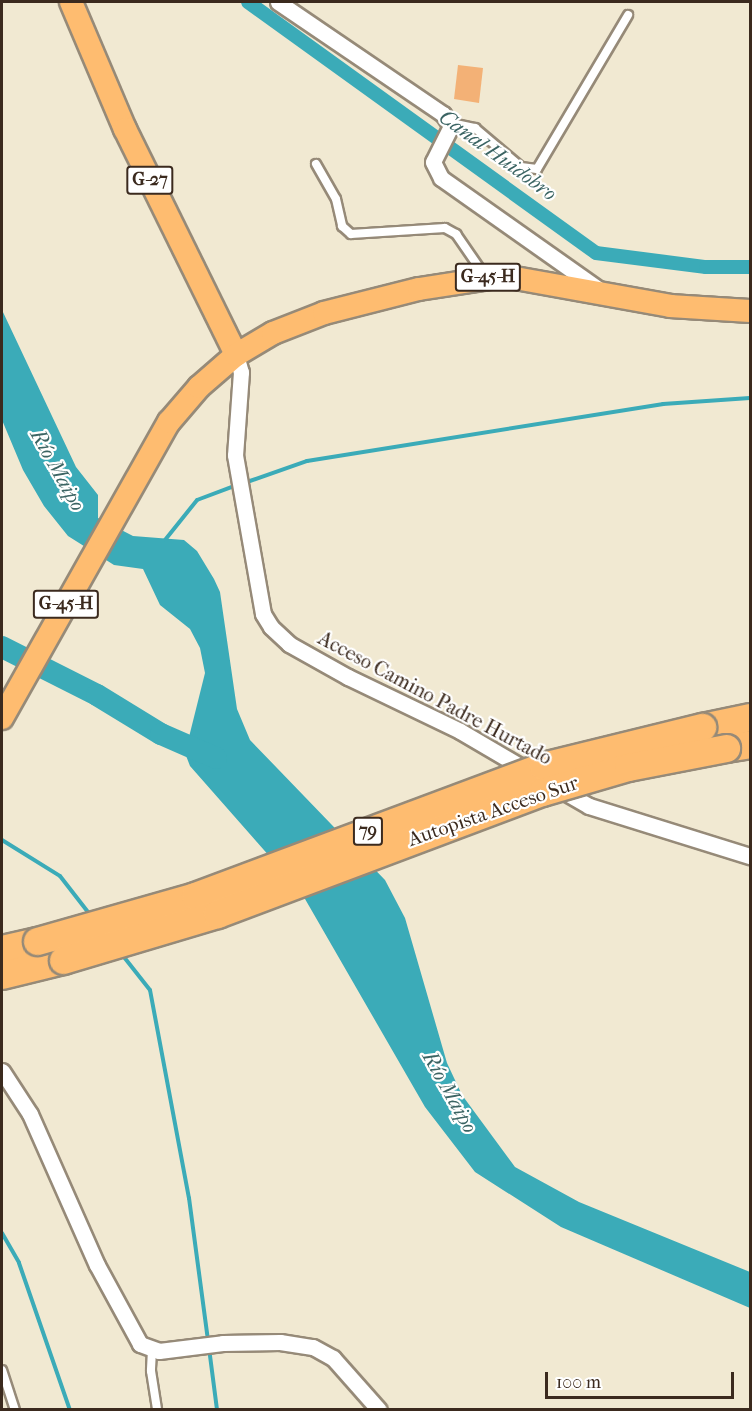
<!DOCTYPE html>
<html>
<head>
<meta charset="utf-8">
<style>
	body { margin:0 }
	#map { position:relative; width:752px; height:1411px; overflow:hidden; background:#f1e9d2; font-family:"IM FELL French Canon",serif }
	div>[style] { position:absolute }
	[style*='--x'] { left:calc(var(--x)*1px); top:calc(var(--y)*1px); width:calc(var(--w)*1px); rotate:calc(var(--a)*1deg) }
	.water>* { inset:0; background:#3babb8 }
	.stream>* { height:4px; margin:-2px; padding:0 2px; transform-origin:2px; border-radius:2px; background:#3babb8 }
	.canal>* { height:14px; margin:-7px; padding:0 7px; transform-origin:7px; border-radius:7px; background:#3babb8 }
	.river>* { height:22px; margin:-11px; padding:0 11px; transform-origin:11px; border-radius:11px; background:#3babb8 }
	.building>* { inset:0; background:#f3b176 }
	.roads { filter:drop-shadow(2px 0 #968a78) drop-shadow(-2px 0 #968a78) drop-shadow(0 2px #968a78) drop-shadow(0 -2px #968a78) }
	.service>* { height:8px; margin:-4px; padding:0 4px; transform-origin:4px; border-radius:4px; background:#fff }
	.minor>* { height:15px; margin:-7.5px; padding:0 7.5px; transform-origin:7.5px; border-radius:7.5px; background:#fff }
	.primary>* { height:22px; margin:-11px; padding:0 11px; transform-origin:11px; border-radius:11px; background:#febc70 }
	.motorway>* { height:27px; margin:-13.5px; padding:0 13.5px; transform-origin:13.5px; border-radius:13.5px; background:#febc70 }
	.bridges { filter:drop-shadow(2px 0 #968a78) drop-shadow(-2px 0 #968a78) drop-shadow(0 2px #968a78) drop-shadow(0 -2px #968a78) }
	.motorway-bridge>* { height:27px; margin:-13.5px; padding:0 13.5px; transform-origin:13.5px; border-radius:13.5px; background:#febc70 }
	span { translate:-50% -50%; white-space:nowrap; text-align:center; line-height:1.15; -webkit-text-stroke:4.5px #fff; paint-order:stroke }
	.shield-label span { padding:2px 4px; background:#fff; border:2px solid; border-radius:4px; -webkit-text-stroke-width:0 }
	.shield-label { font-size:18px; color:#3b2a1e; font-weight:700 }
	.street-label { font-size:20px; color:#3b2a1e }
	.water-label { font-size:21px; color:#3b6463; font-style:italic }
	.frame { position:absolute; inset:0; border:3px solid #3b2a1e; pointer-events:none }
	.scale { position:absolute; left:545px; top:1372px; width:189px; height:27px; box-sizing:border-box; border:3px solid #3b2a1e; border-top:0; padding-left:8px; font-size:18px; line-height:21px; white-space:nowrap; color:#3b2a1e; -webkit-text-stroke:4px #fff; paint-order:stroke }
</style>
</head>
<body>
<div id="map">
	<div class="water">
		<div style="clip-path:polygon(2px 310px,76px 467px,98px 495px,98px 518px,133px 536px,184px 540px,197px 551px,214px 579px,220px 592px,237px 709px,250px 740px,385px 880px,405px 918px,447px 1063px,462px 1095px,515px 1167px,579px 1202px,750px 1272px,750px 1308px,561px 1227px,475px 1172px,425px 1107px,301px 892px,190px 766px,185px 753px,205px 673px,200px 648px,190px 629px,160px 605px,143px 569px,114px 565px,68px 536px,44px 506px,23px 470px,2px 420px)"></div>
	</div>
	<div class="stream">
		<div style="--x:244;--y:483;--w:67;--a:-19.2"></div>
		<div style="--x:307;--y:461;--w:361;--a:-9.1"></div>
		<div style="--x:663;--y:404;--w:87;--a:-3.9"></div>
		<div style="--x:165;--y:540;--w:51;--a:-51.3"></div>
		<div style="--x:197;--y:500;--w:43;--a:-20.6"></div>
		<div style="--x:2;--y:840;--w:68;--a:31.8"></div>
		<div style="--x:60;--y:876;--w:51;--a:52.2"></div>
		<div style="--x:120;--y:952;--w:48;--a:51.7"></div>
		<div style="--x:150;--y:990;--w:212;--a:79.4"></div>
		<div style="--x:189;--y:1198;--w:144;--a:82.4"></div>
		<div style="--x:2;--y:1233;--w:34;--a:60"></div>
		<div style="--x:19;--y:1263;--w:156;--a:70.9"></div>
		<div style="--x:209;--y:1348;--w:63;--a:82.6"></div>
	</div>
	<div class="canal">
		<div style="--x:248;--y:2;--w:429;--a:35.8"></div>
		<div style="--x:596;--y:253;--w:111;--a:7.3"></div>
		<div style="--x:706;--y:267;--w:44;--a:0"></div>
	</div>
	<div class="river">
		<div style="--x:2;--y:647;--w:106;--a:26.8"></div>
		<div style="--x:97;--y:695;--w:75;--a:31.4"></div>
		<div style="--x:161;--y:734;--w:60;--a:23.6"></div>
	</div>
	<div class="building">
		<div style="clip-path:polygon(458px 65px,483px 68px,479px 103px,454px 99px)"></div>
	</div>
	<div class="roads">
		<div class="service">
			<div style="--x:451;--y:123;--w:25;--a:12"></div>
			<div style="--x:475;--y:128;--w:60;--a:40.3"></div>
			<div style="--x:521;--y:167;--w:16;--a:7"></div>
			<div style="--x:537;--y:169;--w:179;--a:-59.4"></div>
			<div style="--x:316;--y:164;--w:40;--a:60.3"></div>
			<div style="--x:336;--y:199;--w:28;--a:77"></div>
			<div style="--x:342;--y:226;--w:12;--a:42"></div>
			<div style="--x:351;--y:234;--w:94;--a:-3.7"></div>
			<div style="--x:445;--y:228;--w:13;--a:29"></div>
			<div style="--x:456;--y:234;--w:51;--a:55.4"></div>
			<div style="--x:152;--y:1350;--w:21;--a:93"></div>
			<div style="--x:151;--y:1371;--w:39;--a:81"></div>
			<div style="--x:2;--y:1370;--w:42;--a:72"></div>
		</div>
		<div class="minor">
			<div style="--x:278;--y:2;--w:199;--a:34.2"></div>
			<div style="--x:443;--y:114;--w:14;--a:56"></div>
			<div style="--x:451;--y:126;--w:40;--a:116.6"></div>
			<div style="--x:433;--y:162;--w:18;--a:63"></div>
			<div style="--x:441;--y:178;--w:194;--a:35.2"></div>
			<div style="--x:236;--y:355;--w:18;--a:74"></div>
			<div style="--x:241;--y:372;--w:83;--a:94.1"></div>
			<div style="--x:235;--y:455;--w:161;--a:80"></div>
			<div style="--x:263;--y:614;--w:15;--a:58"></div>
			<div style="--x:271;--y:627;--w:25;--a:43"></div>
			<div style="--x:289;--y:644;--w:68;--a:29.2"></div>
			<div style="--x:348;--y:677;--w:124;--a:25.7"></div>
			<div style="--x:460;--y:731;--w:81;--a:30.4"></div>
			<div style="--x:556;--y:787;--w:38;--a:30"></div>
			<div style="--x:589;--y:806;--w:169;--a:17.3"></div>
			<div style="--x:2;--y:1071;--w:51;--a:56.9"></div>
			<div style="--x:30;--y:1114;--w:165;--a:66.1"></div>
			<div style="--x:97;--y:1265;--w:90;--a:61.4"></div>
			<div style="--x:140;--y:1344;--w:20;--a:20"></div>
			<div style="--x:159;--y:1351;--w:64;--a:-7.1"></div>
			<div style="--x:223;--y:1343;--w:57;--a:-1"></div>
			<div style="--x:280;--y:1342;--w:33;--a:9"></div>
			<div style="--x:313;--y:1347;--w:23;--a:29"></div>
			<div style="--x:333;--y:1358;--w:69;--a:48.5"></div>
		</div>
		<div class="primary">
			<div style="--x:71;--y:2;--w:138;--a:67"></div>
			<div style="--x:125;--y:129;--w:252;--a:63.8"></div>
			<div style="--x:2;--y:718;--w:340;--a:-60.6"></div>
			<div style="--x:169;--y:422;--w:46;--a:-49.4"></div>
			<div style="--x:199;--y:387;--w:49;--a:-40.9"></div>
			<div style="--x:236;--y:355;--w:43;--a:-30.7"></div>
			<div style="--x:273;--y:333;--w:55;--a:-21.4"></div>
			<div style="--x:324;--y:313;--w:98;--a:-14.2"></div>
			<div style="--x:419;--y:289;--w:86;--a:-8.7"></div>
			<div style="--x:504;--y:276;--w:169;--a:10.2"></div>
			<div style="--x:670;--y:306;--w:80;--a:3.6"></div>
		</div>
		<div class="motorway">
			<div style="--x:702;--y:727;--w:49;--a:-11.8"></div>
			<div style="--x:726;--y:748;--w:24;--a:-9"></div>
			<div style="--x:2;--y:949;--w:36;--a:-13"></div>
			<div style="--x:2;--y:975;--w:63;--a:-13.8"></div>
		</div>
	</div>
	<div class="bridges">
		<div class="motorway-bridge">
			<div style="--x:37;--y:941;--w:164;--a:-15.9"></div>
			<div style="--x:195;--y:896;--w:371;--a:-20.5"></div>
			<div style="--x:543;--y:766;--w:164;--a:-13.8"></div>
			<div style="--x:63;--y:960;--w:161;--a:-16.6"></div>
			<div style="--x:217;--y:914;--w:347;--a:-20.6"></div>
			<div style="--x:542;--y:792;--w:90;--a:-16.2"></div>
			<div style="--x:628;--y:767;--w:100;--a:-11"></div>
		</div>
	</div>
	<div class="shield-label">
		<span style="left:150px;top:180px">G-27</span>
		<span style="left:488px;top:277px">G-45-H</span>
		<span style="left:66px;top:604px">G-45-H</span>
		<span style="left:368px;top:831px">79</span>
	</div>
	<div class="street-label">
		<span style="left:435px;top:698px;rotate:28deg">Acceso Camino Padre Hurtado</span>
		<span style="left:493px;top:811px;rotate:-19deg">Autopista Acceso Sur</span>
	</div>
	<div class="water-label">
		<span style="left:498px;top:155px;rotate:36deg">Canal Huidobro</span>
		<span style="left:58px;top:470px;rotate:61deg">Río Maipo</span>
		<span style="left:450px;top:1092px;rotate:61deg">Río Maipo</span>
	</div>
	<div class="frame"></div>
	<div class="scale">100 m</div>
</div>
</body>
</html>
